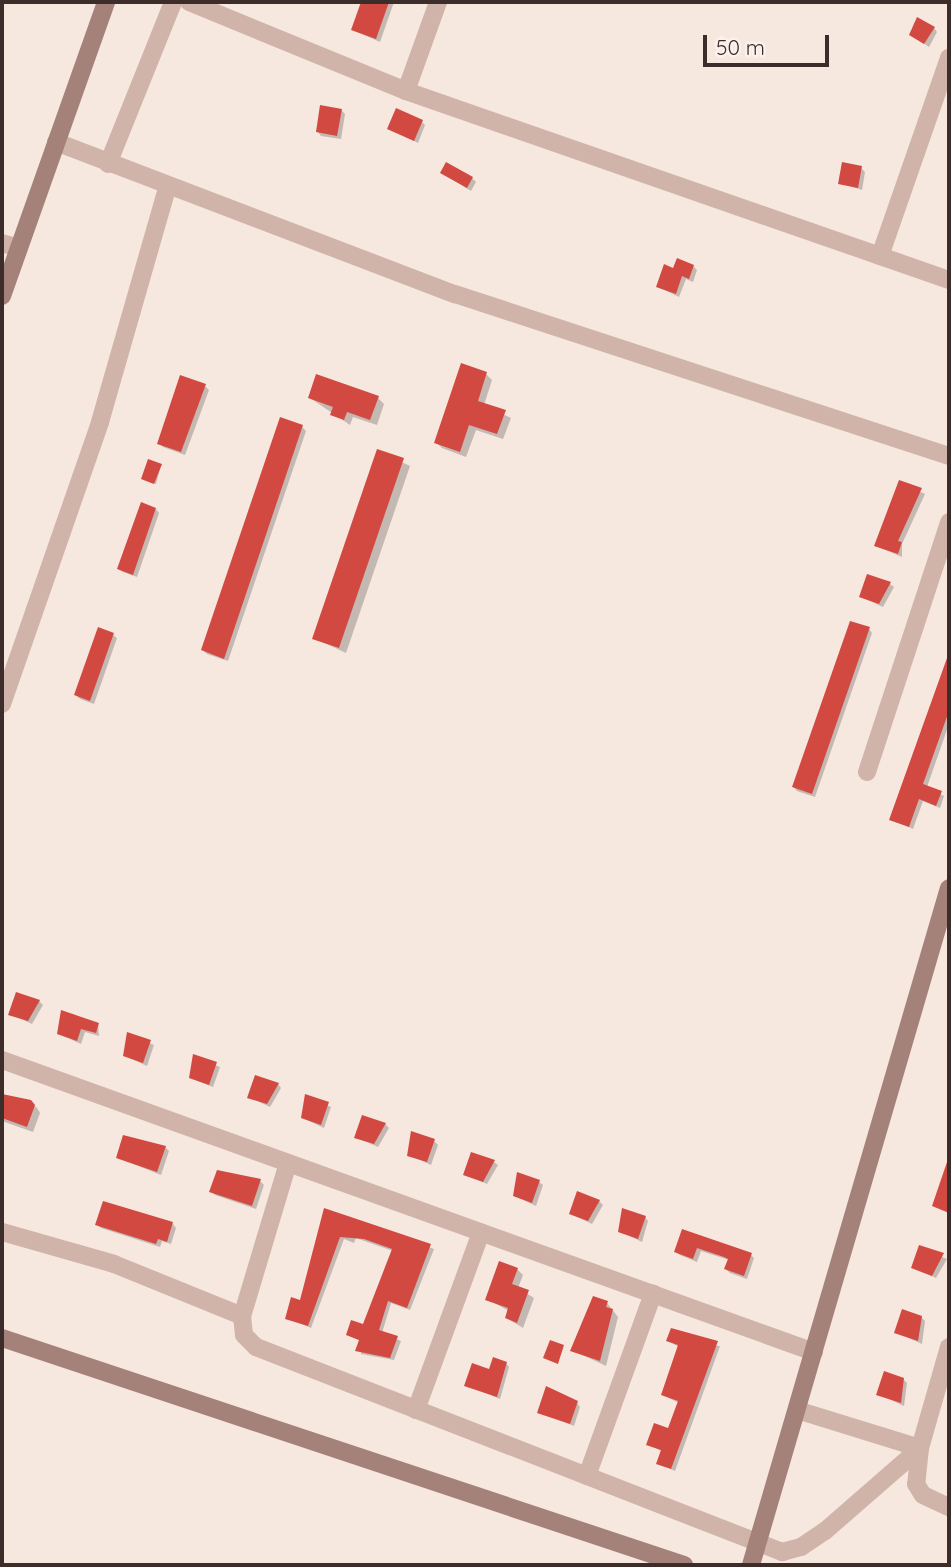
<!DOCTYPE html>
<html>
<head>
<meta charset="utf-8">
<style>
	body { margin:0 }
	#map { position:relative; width:951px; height:1567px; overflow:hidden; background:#f6e7df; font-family:Quicksand,sans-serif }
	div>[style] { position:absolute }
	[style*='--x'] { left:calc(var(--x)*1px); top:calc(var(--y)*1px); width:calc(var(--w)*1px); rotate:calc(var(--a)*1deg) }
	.shadow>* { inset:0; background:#0003 }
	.building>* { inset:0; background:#d24941 }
	.street>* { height:18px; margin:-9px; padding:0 9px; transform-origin:9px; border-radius:9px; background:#d0b4a9 }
	.secondary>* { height:18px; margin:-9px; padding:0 9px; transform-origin:9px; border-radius:9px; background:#a4827a }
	span { translate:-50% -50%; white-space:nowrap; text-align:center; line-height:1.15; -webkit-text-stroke:5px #fcf2ed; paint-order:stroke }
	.frame { position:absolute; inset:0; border:4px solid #3c2c2a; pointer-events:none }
	.scale { position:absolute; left:703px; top:35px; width:126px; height:32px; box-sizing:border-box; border:4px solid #3c2c2a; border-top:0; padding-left:9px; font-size:21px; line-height:24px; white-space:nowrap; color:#3c2c2a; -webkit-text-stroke:5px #fcf2ed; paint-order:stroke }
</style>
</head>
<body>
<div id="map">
	<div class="shadow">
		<div style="clip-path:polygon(363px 2px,394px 2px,380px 42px,353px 30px)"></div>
		<div style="clip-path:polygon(934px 28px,937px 32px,929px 47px,911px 35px)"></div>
		<div style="clip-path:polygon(341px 110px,345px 114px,341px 139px,321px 136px,318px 132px)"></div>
		<div style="clip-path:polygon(422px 122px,425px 125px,418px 143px,389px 128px)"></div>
		<div style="clip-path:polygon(861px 168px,865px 172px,862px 190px,840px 183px)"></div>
		<div style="clip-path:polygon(442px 173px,472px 178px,476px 182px,471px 191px)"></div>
		<div style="clip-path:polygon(693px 266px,697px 270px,693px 282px,686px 279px,679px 297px,658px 287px,674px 271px)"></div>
		<div style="clip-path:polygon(486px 374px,492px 380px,484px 405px,511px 418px,503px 439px,476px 430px,466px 457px,442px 448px,436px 442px)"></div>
		<div style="clip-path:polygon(205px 386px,209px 390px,185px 455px,163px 447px,159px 443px)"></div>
		<div style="clip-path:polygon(310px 398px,378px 398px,384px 404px,377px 425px,353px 417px,350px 425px)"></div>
		<div style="clip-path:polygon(302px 427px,306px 431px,228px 661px,207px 654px,203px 650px)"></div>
		<div style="clip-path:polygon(378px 451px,410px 466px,346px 653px,314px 638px)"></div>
		<div style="clip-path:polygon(161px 465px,156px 484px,144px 480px)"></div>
		<div style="clip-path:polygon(900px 482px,925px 494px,902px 544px,902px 557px,876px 546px)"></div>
		<div style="clip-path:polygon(156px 509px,159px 513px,137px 577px,123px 572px,119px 569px)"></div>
		<div style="clip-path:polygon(890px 584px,894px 587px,883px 607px,861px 597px)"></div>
		<div style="clip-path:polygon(869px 629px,872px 633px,815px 797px,797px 791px,794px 787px)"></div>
		<div style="clip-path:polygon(113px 635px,117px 638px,94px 704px,80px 699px,76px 695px)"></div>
		<div style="clip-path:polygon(949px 658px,949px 724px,927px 787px,944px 796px,940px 808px,923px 801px,913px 829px,891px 819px)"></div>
		<div style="clip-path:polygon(39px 1001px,43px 1005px,32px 1024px,10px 1014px)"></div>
		<div style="clip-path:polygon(98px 1024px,99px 1036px,85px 1032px,81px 1044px,59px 1034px)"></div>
		<div style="clip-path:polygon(128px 1034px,154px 1045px,147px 1066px,125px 1056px)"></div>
		<div style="clip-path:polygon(194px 1056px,220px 1067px,213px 1087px,191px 1078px)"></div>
		<div style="clip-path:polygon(278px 1084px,281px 1088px,270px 1107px,249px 1097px)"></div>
		<div style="clip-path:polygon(2px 1094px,30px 1102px,37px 1108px,40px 1113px,33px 1132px,2px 1121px)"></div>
		<div style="clip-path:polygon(306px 1096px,331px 1107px,324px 1128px,303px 1118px)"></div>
		<div style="clip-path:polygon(385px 1124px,389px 1128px,378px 1147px,356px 1137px)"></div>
		<div style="clip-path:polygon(434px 1141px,438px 1145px,431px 1165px,409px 1155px)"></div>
		<div style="clip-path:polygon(165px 1147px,169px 1151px,161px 1175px,118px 1158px)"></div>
		<div style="clip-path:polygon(494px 1162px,498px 1165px,487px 1184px,465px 1174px)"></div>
		<div style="clip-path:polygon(218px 1172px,260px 1181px,264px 1185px,256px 1209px,215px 1195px,211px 1191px)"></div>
		<div style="clip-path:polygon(539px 1182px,543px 1185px,536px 1206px,515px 1196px)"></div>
		<div style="clip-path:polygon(599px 1201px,603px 1205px,592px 1224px,571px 1214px)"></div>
		<div style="clip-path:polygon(104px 1203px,173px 1224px,176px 1228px,171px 1244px,162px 1241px,160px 1247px,101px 1228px,97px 1225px)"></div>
		<div style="clip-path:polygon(325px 1210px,434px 1249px,410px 1310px,391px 1303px,382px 1333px,401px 1341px,394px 1360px,361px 1354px,361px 1341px,348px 1335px,364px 1327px,393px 1251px,356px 1238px,354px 1243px,344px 1239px,311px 1328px,287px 1318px,301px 1302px)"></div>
		<div style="clip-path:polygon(645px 1217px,648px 1221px,642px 1242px,620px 1231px)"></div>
		<div style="clip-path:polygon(683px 1231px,751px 1255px,754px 1258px,747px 1279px,730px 1273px,726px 1269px,729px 1260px,701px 1251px,697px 1262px,680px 1255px,676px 1252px)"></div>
		<div style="clip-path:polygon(920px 1247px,947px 1259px,936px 1278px,913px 1268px)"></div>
		<div style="clip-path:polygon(517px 1269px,523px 1275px,518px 1288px,534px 1298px,523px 1328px,507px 1318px,509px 1311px,487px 1299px)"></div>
		<div style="clip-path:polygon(594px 1298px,607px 1303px,618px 1317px,606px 1366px,572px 1350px)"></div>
		<div style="clip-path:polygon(921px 1317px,925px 1321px,922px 1344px,896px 1332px)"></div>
		<div style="clip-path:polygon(668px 1341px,720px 1346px,675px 1471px,658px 1463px,663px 1452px,648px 1444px,669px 1430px,679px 1403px,663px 1395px,679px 1347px)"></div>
		<div style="clip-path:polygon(506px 1363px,509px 1367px,500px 1399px,466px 1385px)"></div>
		<div style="clip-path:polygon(903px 1379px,907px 1383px,904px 1406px,878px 1394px)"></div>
		<div style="clip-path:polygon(577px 1403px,580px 1407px,574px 1426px,539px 1412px)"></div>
	</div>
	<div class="building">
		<div style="clip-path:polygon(361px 2px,389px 2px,376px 39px,351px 30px)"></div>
		<div style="clip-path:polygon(917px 17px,935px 27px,924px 44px,909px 35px)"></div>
		<div style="clip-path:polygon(320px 105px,342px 109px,337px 136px,316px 132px)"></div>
		<div style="clip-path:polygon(396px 108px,423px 120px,414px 141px,387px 129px)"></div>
		<div style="clip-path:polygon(446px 162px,473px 177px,467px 188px,440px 173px)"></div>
		<div style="clip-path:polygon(842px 162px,862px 166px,858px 188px,838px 184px)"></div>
		<div style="clip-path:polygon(677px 258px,694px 265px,689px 279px,682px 276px,676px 294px,656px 287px,664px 264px,673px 268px)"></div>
		<div style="clip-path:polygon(461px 363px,487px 372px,478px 401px,506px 410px,497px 434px,469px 425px,460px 452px,434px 443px)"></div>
		<div style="clip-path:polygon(316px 374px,379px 396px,370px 420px,347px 412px,344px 420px,330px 415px,333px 407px,308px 398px)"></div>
		<div style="clip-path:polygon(180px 375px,206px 384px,181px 452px,157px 444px)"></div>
		<div style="clip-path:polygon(280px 417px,303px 425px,224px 659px,201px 650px)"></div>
		<div style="clip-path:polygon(377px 449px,404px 458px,339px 648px,312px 639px)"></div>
		<div style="clip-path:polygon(148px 459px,162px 464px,154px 484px,141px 479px)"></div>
		<div style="clip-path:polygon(899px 480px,922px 488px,898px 541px,902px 542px,898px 554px,874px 546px)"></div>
		<div style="clip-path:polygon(141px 502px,156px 508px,133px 575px,117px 569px)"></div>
		<div style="clip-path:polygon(867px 574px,891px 582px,879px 604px,859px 597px)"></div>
		<div style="clip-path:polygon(850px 621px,870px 627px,812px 794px,792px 787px)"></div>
		<div style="clip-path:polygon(98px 627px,114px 633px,90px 701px,74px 695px)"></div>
		<div style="clip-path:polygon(947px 658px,949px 711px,923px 784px,942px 791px,936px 806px,919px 799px,909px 827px,889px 820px)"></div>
		<div style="clip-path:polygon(16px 992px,40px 1000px,28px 1021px,8px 1015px)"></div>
		<div style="clip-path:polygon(61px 1010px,99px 1023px,96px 1033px,81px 1029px,77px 1041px,57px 1034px)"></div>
		<div style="clip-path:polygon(127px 1032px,151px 1040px,143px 1063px,123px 1056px)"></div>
		<div style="clip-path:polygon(193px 1054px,217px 1062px,209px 1085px,189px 1078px)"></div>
		<div style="clip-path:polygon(255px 1075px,279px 1083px,267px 1104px,247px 1098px)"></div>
		<div style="clip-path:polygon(2px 1094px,31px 1100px,35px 1105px,27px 1127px,2px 1118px)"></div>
		<div style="clip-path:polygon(305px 1094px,329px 1102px,321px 1125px,301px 1118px)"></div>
		<div style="clip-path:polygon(362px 1115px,386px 1123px,374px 1144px,354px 1138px)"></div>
		<div style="clip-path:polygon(411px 1131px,435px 1139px,427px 1162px,407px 1156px)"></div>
		<div style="clip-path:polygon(123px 1135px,166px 1146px,157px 1172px,116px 1158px)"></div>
		<div style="clip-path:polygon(471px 1152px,495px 1160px,483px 1182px,463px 1175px)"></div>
		<div style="clip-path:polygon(947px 1162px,949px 1162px,949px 1213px,932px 1206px)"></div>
		<div style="clip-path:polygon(217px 1170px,261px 1179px,252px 1206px,209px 1192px)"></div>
		<div style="clip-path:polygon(517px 1172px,540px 1180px,532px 1203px,513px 1196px)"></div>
		<div style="clip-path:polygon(577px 1191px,600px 1200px,588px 1221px,569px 1214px)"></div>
		<div style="clip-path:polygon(103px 1201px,173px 1222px,167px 1242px,158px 1239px,156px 1244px,95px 1225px)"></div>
		<div style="clip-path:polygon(324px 1208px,431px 1244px,407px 1308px,388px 1301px,379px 1330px,398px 1336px,390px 1358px,355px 1351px,359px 1340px,346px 1335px,351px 1320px,363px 1324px,392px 1249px,364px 1239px,340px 1237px,308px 1326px,285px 1319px,291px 1297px,300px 1300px)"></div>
		<div style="clip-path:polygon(622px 1208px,646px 1216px,638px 1239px,618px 1232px)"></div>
		<div style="clip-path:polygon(682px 1229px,752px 1253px,744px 1276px,724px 1269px,728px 1259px,724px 1257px,697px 1248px,693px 1259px,674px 1252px)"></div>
		<div style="clip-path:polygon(919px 1245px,944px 1253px,932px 1276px,911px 1268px)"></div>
		<div style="clip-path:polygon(499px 1261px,518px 1268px,512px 1284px,529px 1290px,517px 1323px,505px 1318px,508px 1308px,485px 1300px)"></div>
		<div style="clip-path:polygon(593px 1296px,608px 1301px,606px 1307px,613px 1309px,600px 1361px,570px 1351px)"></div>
		<div style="clip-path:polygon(902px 1309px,922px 1316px,918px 1341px,894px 1333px)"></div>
		<div style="clip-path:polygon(671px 1328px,718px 1341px,671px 1469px,656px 1464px,661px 1450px,646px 1445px,654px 1423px,668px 1428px,678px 1401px,661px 1395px,678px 1345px,666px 1341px)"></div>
		<div style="clip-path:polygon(550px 1340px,564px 1345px,558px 1364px,543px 1358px)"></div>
		<div style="clip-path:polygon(493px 1357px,507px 1362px,497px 1397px,464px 1386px,472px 1363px,489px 1369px)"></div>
		<div style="clip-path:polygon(884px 1371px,904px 1378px,901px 1403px,876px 1395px)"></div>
		<div style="clip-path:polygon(546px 1386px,578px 1401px,570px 1424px,537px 1413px)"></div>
	</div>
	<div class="street">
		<div style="--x:189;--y:2;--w:235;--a:22.3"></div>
		<div style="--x:406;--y:91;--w:575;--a:19.19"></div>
		<div style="--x:406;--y:91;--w:95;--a:-70.2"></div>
		<div style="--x:56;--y:142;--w:427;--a:20.9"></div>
		<div style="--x:455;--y:294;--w:520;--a:18.16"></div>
		<div style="--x:108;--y:164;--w:175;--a:-68.1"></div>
		<div style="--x:2;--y:243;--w:17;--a:17"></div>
		<div style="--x:880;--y:256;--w:210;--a:-70.8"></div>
		<div style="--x:2;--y:704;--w:299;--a:-70.8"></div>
		<div style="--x:100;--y:422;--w:243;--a:-74"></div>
		<div style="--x:867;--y:772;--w:263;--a:-71.8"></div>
		<div style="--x:2;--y:1060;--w:863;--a:19.78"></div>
		<div style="--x:288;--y:1163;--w:160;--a:106.7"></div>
		<div style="--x:242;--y:1316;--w:19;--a:84"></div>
		<div style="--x:244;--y:1335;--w:17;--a:45"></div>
		<div style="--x:256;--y:1347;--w:565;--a:21.29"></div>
		<div style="--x:782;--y:1552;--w:20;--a:-15"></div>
		<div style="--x:801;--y:1547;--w:29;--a:-34"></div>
		<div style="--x:825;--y:1531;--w:126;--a:-41.1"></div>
		<div style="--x:920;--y:1448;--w:105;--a:-74"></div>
		<div style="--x:2;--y:1232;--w:116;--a:15.9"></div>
		<div style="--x:114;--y:1264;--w:138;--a:22.1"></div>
		<div style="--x:416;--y:1410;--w:189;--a:-69.9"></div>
		<div style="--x:797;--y:1410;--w:129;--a:17.2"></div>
		<div style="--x:920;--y:1448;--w:36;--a:96"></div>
		<div style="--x:916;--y:1484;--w:13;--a:58"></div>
		<div style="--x:923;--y:1495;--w:29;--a:25"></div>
		<div style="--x:587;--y:1476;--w:194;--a:-70.1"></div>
	</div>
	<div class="secondary">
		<div style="--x:2;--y:296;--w:312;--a:-70.5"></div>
		<div style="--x:2;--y:1338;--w:719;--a:18.41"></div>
		<div style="--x:751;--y:1565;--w:705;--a:-73.7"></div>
	</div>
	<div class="frame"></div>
	<div class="scale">50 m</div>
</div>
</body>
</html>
